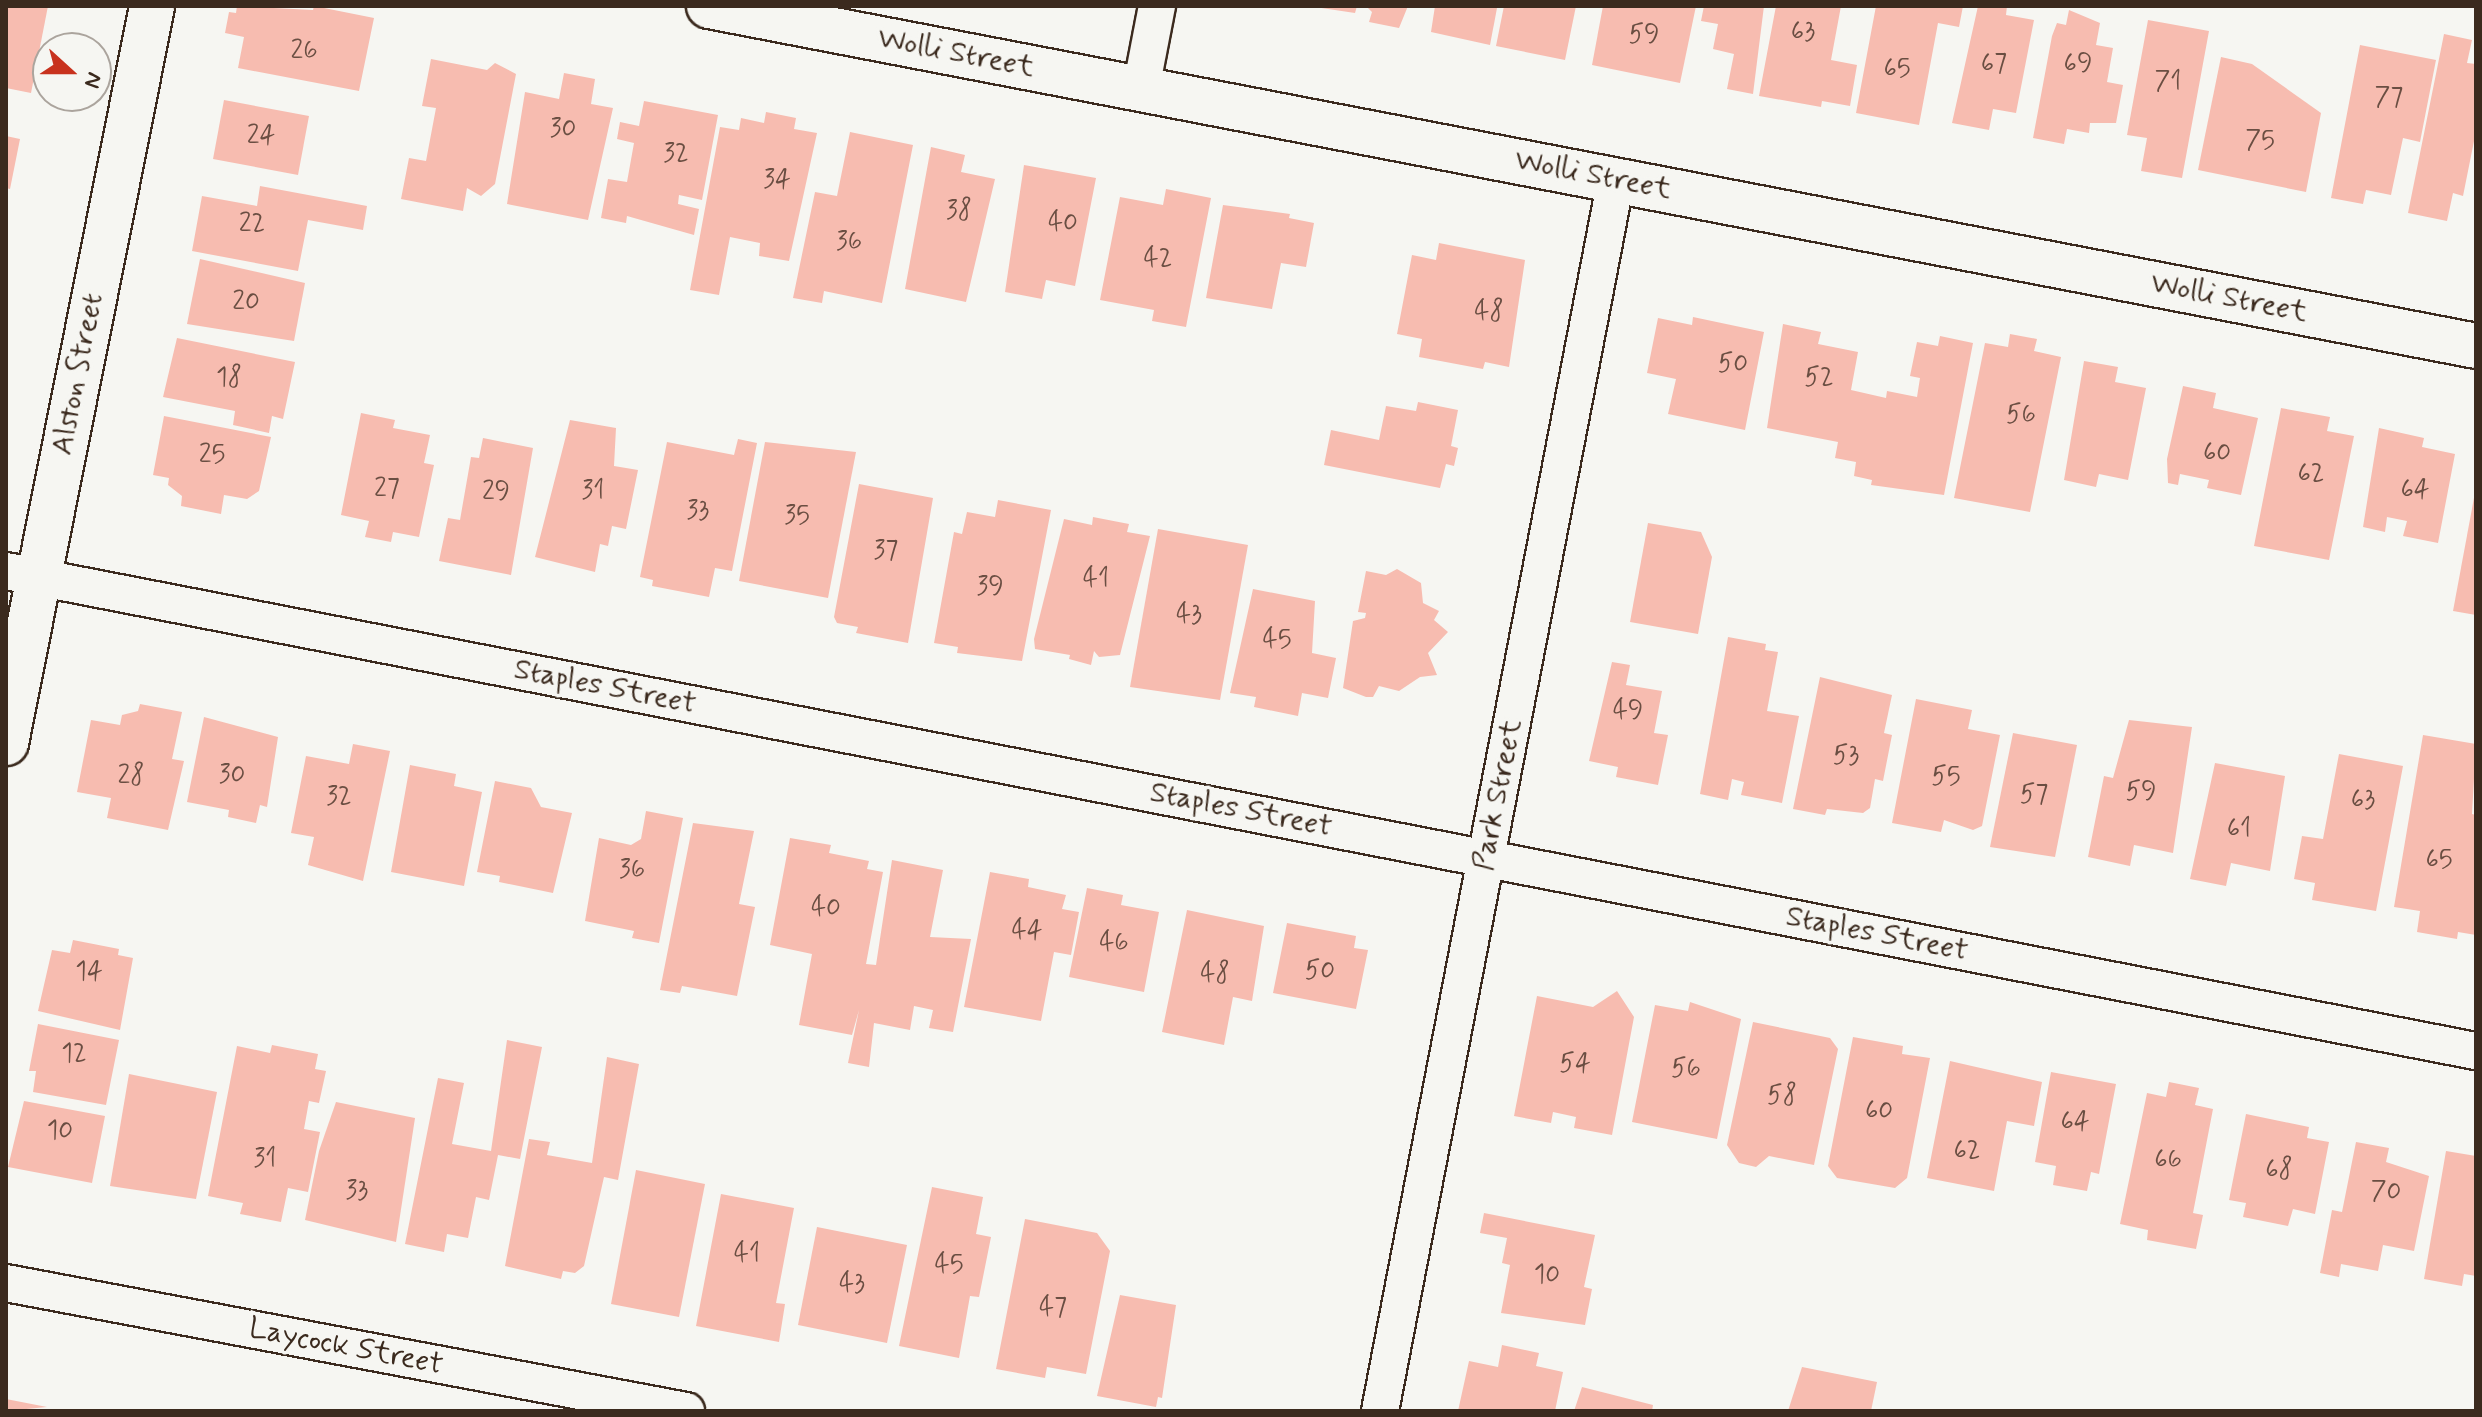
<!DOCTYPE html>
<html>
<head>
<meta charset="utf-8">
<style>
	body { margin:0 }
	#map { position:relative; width:2482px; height:1417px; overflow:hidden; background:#f6f6f2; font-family:Mynerve,sans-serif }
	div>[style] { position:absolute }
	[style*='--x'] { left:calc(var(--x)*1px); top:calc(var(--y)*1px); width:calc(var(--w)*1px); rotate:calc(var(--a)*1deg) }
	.building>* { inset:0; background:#f7bcb0 }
	.roads { filter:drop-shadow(2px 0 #3b2a1e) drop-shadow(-2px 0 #3b2a1e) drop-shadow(0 2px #3b2a1e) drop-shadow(0 -2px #3b2a1e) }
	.minor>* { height:36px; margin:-18px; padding:0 18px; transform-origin:18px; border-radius:18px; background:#f6f6f2 }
	.tertiary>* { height:44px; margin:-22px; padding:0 22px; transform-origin:22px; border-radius:22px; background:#f6f6f2 }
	span { translate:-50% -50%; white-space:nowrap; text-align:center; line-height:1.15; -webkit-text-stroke:7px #f6f6f2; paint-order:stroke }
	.number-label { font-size:26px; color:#6a4e42 }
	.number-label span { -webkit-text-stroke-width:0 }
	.street-label { font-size:30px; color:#3b2a1e }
	.frame { position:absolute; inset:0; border:8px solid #3b2a1e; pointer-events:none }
	.north { position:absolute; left:32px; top:32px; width:80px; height:80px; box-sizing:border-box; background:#f6f6f2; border:2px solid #aba49d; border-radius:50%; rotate:111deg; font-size:22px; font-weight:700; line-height:32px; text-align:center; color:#3b2a1e }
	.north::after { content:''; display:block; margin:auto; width:28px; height:36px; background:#c8321e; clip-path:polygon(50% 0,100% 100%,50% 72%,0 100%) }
</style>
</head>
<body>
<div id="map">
	<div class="building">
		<div style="clip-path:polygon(6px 6px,48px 6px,31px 93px,6px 88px)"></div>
		<div style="clip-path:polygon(237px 6px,313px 10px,314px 6px,374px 18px,359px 91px,238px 68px,244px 37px,225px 33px,229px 12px,236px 13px)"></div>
		<div style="clip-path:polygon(1308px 6px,1357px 6px,1355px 13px)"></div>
		<div style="clip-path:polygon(1366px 6px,1408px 6px,1399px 28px,1369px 22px,1372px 12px)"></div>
		<div style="clip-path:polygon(1435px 6px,1497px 8px,1490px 45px,1431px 32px)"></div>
		<div style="clip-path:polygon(1504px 6px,1576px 6px,1565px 60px,1496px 46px)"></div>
		<div style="clip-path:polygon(1603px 6px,1696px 6px,1680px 83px,1592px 65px)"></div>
		<div style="clip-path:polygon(1704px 6px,1764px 6px,1753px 94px,1727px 89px,1734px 54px,1713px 49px,1718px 24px,1701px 21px)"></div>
		<div style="clip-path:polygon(1776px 6px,1841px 6px,1831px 60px,1857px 65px,1850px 106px,1822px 101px,1821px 107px,1759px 96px)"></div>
		<div style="clip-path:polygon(1876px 6px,1963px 6px,1959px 27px,1938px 23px,1919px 125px,1856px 113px)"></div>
		<div style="clip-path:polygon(1978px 6px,2007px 6px,2006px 15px,2034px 20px,2016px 113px,1993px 109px,1989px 130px,1952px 123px)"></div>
		<div style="clip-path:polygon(2069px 10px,2100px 23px,2096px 45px,2113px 48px,2107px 82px,2123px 85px,2116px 123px,2090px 123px,2089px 133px,2067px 129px,2064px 144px,2033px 138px,2052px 36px,2057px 23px,2066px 25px)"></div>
		<div style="clip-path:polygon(2148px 20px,2209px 31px,2182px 178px,2141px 171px,2147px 138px,2127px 135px)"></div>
		<div style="clip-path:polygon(2444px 34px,2472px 40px,2467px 63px,2476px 64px,2476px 131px,2463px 196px,2453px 193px,2447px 221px,2408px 213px)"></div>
		<div style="clip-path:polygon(2360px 45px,2436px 60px,2420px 142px,2403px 138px,2391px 195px,2366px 190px,2363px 204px,2331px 198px)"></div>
		<div style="clip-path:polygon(2221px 57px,2252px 64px,2321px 113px,2306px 192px,2198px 170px)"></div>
		<div style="clip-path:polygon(431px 59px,487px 70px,495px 63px,516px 74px,495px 184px,481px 196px,467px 188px,463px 211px,401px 199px,409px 158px,426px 161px,436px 108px,422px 106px)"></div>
		<div style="clip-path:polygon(564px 73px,595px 79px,591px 104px,613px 108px,588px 220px,507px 204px,525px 92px,559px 99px)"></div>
		<div style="clip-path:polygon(224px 100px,309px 116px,298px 175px,213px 159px)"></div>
		<div style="clip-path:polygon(644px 101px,718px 115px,702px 200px,679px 195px,678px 204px,699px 209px,694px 235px,627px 216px,626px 223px,601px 218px,608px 179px,627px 182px,634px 143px,617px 139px,620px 122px,639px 126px)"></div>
		<div style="clip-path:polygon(766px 112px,796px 118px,794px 129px,817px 133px,789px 261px,759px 256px,760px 243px,730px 237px,719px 295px,690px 290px,720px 127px,739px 130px,741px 118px,764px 123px)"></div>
		<div style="clip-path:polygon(850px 132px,913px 145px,882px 303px,824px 291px,822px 303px,793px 298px,815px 192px,837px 196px)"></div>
		<div style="clip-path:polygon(6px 136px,20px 139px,10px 189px,6px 188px)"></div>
		<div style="clip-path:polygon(931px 147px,965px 155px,961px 172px,995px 179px,966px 302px,905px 289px)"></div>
		<div style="clip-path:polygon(1024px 165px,1096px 178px,1075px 286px,1046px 280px,1042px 299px,1005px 292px)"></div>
		<div style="clip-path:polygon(260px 186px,367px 206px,363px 230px,308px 220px,298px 271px,192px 251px,202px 196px,257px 206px)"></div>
		<div style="clip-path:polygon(1166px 189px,1211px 198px,1186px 327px,1152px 321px,1154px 310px,1100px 300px,1120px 197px,1163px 205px)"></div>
		<div style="clip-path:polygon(1223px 205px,1290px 214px,1289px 218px,1314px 223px,1306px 267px,1281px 263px,1272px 309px,1206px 298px)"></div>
		<div style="clip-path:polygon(1439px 243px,1525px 260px,1509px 367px,1485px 362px,1483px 369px,1419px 357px,1422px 339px,1397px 334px,1412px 255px,1436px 260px)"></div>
		<div style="clip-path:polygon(200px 259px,305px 283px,294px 341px,187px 324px)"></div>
		<div style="clip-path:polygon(1693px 317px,1764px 332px,1745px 430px,1668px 414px,1676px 379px,1647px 373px,1658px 318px,1692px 325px)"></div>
		<div style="clip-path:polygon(1783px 324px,1821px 332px,1818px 344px,1858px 352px,1851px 390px,1886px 398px,1887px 391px,1917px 397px,1920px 378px,1910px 376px,1917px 342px,1938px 346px,1940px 336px,1973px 343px,1944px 495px,1871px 485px,1872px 480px,1854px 476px,1856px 462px,1835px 458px,1838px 442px,1767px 428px)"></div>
		<div style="clip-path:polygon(2010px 334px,2037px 339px,2034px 351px,2061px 357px,2030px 512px,1954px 498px,1985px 343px,2008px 347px)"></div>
		<div style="clip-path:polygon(177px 338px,295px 362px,283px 419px,272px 416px,269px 433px,233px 425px,235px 411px,163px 397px)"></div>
		<div style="clip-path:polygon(2084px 361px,2118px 367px,2115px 382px,2146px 388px,2128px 480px,2099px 474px,2096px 487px,2064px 480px)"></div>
		<div style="clip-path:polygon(2183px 386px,2216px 393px,2213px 408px,2258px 418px,2241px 495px,2207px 488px,2209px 480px,2180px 474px,2178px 485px,2168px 483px,2167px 459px)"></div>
		<div style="clip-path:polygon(1418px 402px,1458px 410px,1451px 446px,1458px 448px,1454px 466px,1446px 464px,1440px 488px,1324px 465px,1331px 430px,1379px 440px,1386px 406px,1416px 411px)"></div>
		<div style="clip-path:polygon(2281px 408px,2330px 417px,2327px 431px,2354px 436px,2329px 560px,2254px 546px)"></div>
		<div style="clip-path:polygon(361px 413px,395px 420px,393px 428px,430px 435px,424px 463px,434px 465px,419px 537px,393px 532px,391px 542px,365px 537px,369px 521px,341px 515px)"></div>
		<div style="clip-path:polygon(164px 416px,271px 437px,259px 491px,247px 499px,224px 495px,221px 514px,181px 506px,182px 496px,168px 485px,169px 478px,153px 475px)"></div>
		<div style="clip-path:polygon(570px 420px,616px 428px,614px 466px,638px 470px,626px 529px,612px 526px,608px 546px,600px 544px,595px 572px,535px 557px)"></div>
		<div style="clip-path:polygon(2379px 428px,2424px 438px,2422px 447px,2455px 454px,2438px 543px,2403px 536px,2407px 521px,2387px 517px,2385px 532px,2363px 527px)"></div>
		<div style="clip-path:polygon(483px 438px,533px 448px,511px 575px,439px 561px,448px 518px,460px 520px,471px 457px,479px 458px)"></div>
		<div style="clip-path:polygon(738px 439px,757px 443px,732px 571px,715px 568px,709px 597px,652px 586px,653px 580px,640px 577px,667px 442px,734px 455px)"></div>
		<div style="clip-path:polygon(765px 442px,856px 452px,828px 598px,739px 581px)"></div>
		<div style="clip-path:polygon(859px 484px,933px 498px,908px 643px,856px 633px,858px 627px,837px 623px,834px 617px)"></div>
		<div style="clip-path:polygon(2476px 487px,2476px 615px,2453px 611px)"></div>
		<div style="clip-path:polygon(998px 500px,1051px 510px,1022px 661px,957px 653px,958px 647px,934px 643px,954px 532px,962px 534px,967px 512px,995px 517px)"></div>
		<div style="clip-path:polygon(1093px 517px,1129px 524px,1127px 532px,1150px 536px,1120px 655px,1099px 657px,1094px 651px,1091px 665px,1069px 659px,1070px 655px,1035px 649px,1034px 639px,1064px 519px,1092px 525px)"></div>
		<div style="clip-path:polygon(1648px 523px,1701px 532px,1712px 557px,1698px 634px,1630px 622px)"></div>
		<div style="clip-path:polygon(1158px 529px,1248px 545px,1220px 700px,1130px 687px)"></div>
		<div style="clip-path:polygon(1397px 569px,1421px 583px,1423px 603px,1439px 611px,1434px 620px,1448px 632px,1428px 653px,1437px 675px,1420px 677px,1399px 691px,1379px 686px,1373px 697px,1366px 697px,1343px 688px,1353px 621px,1365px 618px,1366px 613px,1358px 612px,1366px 571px,1386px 575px)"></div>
		<div style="clip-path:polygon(1253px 589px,1315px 601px,1312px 653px,1336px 658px,1328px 698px,1302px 693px,1298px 716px,1254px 707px,1256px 697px,1230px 693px)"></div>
		<div style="clip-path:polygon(1728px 637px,1766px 644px,1765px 650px,1778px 652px,1767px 711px,1799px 716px,1782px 803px,1741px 795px,1744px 782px,1732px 779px,1728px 800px,1700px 794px)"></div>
		<div style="clip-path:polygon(1612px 662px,1630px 665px,1626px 685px,1662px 691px,1654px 733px,1668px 735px,1658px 785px,1616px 777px,1618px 767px,1589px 761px)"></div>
		<div style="clip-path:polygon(1820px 677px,1892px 695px,1884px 733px,1892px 735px,1883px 781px,1875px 779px,1870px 808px,1863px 813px,1827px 809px,1825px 815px,1793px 809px)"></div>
		<div style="clip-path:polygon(1916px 699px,1972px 710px,1968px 729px,2000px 735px,1982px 826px,1973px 830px,1944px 820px,1941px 832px,1892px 823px)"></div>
		<div style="clip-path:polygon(140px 704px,182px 712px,172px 759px,184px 761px,168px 830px,107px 818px,111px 798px,77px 792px,91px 720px,120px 725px,122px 715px,138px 711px)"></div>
		<div style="clip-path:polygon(204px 717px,278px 737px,267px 807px,260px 805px,256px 823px,228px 817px,229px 810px,187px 802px)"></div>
		<div style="clip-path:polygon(2129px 720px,2192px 727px,2173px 853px,2134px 845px,2130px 866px,2088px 857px,2104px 776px,2113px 778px)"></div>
		<div style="clip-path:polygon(2013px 733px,2077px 745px,2055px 857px,1990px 847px)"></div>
		<div style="clip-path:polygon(2423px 735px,2476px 744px,2472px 814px,2476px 815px,2476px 935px,2458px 932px,2457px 939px,2417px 932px,2420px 911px,2394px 907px)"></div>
		<div style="clip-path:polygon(353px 744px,390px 751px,363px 881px,308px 865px,314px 837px,291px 833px,306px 756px,349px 764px)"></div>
		<div style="clip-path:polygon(2339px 754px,2403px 766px,2376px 911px,2312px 900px,2315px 883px,2294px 879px,2302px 836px,2323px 839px)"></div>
		<div style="clip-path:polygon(2215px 763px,2285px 776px,2270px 871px,2231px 863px,2226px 886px,2190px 879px)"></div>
		<div style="clip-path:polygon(410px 765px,456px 774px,454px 786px,482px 792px,464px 886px,391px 872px)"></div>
		<div style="clip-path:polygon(495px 781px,531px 788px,541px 807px,572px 813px,553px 893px,499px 882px,500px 876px,477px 872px)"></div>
		<div style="clip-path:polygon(646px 811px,683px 818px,659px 943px,632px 938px,634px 931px,585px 921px,599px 838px,631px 845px,641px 839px)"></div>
		<div style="clip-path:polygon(693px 823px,754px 831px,739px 904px,755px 907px,737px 996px,682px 986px,680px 993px,660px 990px)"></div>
		<div style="clip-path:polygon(790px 838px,831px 845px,829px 853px,869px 861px,867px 869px,883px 872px,866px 964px,876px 965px,892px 860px,943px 870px,930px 937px,971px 939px,953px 1032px,929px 1028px,933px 1010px,914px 1006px,910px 1030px,874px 1023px,869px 1067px,848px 1063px,859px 1010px,852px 1035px,799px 1025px,812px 954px,770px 945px)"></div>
		<div style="clip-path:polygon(990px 872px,1029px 879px,1028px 887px,1066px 895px,1062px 909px,1079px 912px,1071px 955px,1054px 952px,1041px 1021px,964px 1007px)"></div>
		<div style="clip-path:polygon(1087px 888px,1123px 895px,1121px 905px,1159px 912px,1144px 992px,1069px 977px)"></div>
		<div style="clip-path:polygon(1187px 910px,1264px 926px,1252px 1001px,1233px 997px,1224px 1045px,1162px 1032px)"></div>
		<div style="clip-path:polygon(1287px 923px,1356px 936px,1354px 948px,1368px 950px,1356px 1009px,1273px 993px)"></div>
		<div style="clip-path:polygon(73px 940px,119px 949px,118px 955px,133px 958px,120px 1030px,38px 1011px,52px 950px,70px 953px)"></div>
		<div style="clip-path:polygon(1617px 991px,1634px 1017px,1612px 1135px,1574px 1128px,1576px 1117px,1553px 1112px,1551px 1123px,1514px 1116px,1537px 996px,1593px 1007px)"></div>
		<div style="clip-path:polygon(1690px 1002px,1741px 1019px,1717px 1139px,1632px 1122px,1655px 1005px,1688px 1011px)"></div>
		<div style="clip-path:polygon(1753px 1022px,1830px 1038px,1838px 1049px,1814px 1165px,1769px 1156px,1756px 1167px,1739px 1163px,1727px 1145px)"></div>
		<div style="clip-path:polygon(38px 1024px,119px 1040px,106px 1105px,33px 1092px,36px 1071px,29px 1071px)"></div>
		<div style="clip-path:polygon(1853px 1037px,1903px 1046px,1902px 1054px,1930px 1058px,1907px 1178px,1895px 1188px,1837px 1178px,1828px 1166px)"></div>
		<div style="clip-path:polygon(507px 1040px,542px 1047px,520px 1159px,498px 1155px,489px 1200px,476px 1197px,468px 1238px,447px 1234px,444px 1252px,405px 1244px,438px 1078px,464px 1083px,452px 1144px,491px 1151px)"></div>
		<div style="clip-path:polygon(272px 1045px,318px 1054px,315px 1069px,326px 1071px,319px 1103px,309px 1101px,304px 1129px,320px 1132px,308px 1192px,288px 1188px,281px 1222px,240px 1214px,243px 1203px,208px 1196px,237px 1046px,270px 1053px)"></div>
		<div style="clip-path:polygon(607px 1057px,639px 1064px,618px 1180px,604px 1177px,584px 1266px,575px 1273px,563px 1271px,561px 1279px,505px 1266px,529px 1139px,550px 1142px,547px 1155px,592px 1163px)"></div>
		<div style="clip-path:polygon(1950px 1061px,2042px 1082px,2034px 1126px,2007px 1121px,1994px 1191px,1927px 1178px)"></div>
		<div style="clip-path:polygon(2051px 1072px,2116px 1084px,2099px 1174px,2091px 1172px,2087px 1191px,2053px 1185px,2056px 1166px,2035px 1162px)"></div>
		<div style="clip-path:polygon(129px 1074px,217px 1092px,196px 1199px,110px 1186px)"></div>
		<div style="clip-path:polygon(2169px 1082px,2199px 1088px,2195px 1105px,2213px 1109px,2193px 1213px,2203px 1215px,2196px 1249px,2147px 1240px,2148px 1230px,2120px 1224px,2147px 1093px,2166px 1097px)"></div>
		<div style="clip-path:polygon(24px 1101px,105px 1116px,92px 1183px,8px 1167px)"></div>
		<div style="clip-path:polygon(336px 1102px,415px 1118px,396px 1242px,305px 1220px,319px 1151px)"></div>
		<div style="clip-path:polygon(2246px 1114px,2309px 1127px,2307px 1138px,2329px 1142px,2315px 1214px,2293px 1209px,2288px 1226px,2243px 1217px,2246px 1203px,2229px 1200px)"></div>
		<div style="clip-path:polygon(2356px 1142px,2389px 1148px,2386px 1162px,2429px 1176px,2414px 1251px,2383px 1245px,2378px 1271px,2341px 1264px,2339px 1277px,2320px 1273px,2332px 1210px,2342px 1212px)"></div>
		<div style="clip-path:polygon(2446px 1151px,2476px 1156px,2476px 1276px,2464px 1274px,2462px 1286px,2424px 1279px)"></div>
		<div style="clip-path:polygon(636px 1170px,705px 1184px,679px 1317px,611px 1304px)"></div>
		<div style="clip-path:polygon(932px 1187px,983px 1197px,976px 1234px,991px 1237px,979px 1297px,970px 1296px,959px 1358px,899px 1346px)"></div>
		<div style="clip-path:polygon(721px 1194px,794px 1208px,776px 1303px,785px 1304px,779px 1342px,696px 1326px)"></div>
		<div style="clip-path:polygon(1484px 1213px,1595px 1235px,1584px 1287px,1592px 1289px,1585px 1325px,1501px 1313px,1510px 1265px,1502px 1263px,1507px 1238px,1480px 1233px)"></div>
		<div style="clip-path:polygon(1025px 1219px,1097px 1233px,1110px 1251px,1086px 1374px,1047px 1367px,1045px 1378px,996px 1369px)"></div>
		<div style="clip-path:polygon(817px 1227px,907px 1245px,887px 1343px,798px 1325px)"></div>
		<div style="clip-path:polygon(1120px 1295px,1176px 1305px,1162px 1398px,1158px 1397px,1156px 1407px,1097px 1396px)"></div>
		<div style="clip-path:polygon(1502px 1345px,1539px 1353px,1536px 1366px,1563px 1372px,1555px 1411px,1458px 1411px,1469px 1361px,1498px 1367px)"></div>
		<div style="clip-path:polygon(1802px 1367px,1877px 1382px,1871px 1411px,1788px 1411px)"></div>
		<div style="clip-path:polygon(1582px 1387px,1653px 1405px,1652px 1411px,1574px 1411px)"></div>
		<div style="clip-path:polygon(6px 1399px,47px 1407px,6px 1411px)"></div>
	</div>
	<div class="roads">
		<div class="minor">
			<div style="--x:1141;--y:89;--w:85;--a:-79.1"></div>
			<div style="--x:6;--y:571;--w:2516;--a:11"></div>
			<div style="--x:6;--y:1283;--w:692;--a:10.66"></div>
			<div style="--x:1380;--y:1411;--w:1253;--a:-79.15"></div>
		</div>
		<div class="tertiary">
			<div style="--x:709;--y:6;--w:1799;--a:10.89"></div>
			<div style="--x:6;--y:743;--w:751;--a:-78.79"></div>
		</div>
	</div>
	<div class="number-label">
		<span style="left:1803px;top:33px">63</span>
		<span style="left:1644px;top:36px">59</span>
		<span style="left:304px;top:52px">26</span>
		<span style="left:1994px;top:65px">67</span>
		<span style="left:2078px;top:65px">69</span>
		<span style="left:1897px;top:70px">65</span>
		<span style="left:2168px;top:83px">71</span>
		<span style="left:2389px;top:99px">77</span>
		<span style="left:563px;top:130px">30</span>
		<span style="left:261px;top:137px">24</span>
		<span style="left:2260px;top:142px">75</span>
		<span style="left:676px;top:155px">32</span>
		<span style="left:777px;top:181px">34</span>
		<span style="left:959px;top:212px">38</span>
		<span style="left:1063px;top:224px">40</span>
		<span style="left:252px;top:225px">22</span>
		<span style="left:849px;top:243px">36</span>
		<span style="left:1158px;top:260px">42</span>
		<span style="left:246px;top:303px">20</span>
		<span style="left:1489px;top:313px">48</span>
		<span style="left:1733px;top:365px">50</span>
		<span style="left:229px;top:379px">18</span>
		<span style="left:1819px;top:379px">52</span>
		<span style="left:2021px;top:416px">56</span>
		<span style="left:2217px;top:454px">60</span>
		<span style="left:212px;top:456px">25</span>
		<span style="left:2311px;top:475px">62</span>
		<span style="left:387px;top:490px">27</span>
		<span style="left:2415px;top:491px">64</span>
		<span style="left:593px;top:492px">31</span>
		<span style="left:496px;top:493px">29</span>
		<span style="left:698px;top:512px">33</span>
		<span style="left:797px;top:517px">35</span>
		<span style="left:886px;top:552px">37</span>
		<span style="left:1096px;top:580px">41</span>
		<span style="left:990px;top:588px">39</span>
		<span style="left:1189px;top:616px">43</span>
		<span style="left:1277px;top:641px">45</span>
		<span style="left:1628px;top:712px">49</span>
		<span style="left:1846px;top:757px">53</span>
		<span style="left:232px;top:776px">30</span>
		<span style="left:131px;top:777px">28</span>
		<span style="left:1946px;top:778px">55</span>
		<span style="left:2141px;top:793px">59</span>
		<span style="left:2034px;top:796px">57</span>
		<span style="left:339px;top:798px">32</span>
		<span style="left:2363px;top:801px">63</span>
		<span style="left:2239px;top:830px">61</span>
		<span style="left:2439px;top:861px">65</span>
		<span style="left:632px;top:871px">36</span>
		<span style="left:826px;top:909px">40</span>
		<span style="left:1027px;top:932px">44</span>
		<span style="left:1114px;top:944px">46</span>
		<span style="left:1320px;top:972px">50</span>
		<span style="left:89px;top:973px">14</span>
		<span style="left:1215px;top:975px">48</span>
		<span style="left:74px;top:1055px">12</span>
		<span style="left:1575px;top:1065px">54</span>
		<span style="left:1686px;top:1070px">56</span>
		<span style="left:1782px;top:1097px">58</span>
		<span style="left:1879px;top:1112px">60</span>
		<span style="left:2075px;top:1123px">64</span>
		<span style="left:60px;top:1132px">10</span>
		<span style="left:1967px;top:1152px">62</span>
		<span style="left:265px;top:1160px">31</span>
		<span style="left:2168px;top:1161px">66</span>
		<span style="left:2279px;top:1171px">68</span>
		<span style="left:357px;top:1192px">33</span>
		<span style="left:2386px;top:1193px">70</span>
		<span style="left:747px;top:1255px">41</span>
		<span style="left:949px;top:1266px">45</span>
		<span style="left:1547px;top:1276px">10</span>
		<span style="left:852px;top:1285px">43</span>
		<span style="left:1053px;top:1309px">47</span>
	</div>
	<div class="street-label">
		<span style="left:956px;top:53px;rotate:11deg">Wolli Street</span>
		<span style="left:1593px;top:175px;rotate:11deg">Wolli Street</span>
		<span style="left:2229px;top:298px;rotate:11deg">Wolli Street</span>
		<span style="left:78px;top:374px;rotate:-79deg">Alston Street</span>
		<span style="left:605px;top:687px;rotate:11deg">Staples Street</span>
		<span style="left:1498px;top:795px;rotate:-79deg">Park Street</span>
		<span style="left:1241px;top:810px;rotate:11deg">Staples Street</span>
		<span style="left:1877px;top:934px;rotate:11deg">Staples Street</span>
		<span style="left:346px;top:1347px;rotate:11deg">Laycock Street</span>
	</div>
	<div class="frame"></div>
	<div class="north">N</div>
</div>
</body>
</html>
